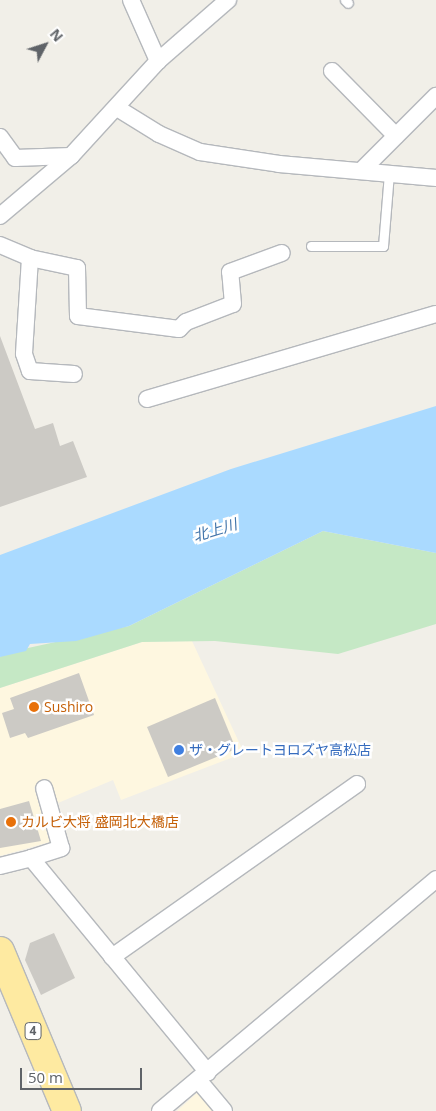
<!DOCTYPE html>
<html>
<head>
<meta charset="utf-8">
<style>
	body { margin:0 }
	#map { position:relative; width:436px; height:1111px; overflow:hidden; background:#f1efe8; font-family:"Open Sans","Noto Sans JP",sans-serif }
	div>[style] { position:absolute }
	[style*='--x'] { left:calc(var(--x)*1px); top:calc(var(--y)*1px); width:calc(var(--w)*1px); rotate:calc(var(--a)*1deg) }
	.commercial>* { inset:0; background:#fef7e0 }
	.green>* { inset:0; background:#c5e8c5 }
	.water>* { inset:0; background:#aadaff }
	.building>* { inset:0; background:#cccac5 }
	.roads { filter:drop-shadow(1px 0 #b5b8bc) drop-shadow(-1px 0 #b5b8bc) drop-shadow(0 1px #b5b8bc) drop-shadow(0 -1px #b5b8bc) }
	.service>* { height:9px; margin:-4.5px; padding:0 4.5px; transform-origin:4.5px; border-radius:4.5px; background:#fff }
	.minor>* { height:16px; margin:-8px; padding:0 8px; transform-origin:8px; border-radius:8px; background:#fff }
	.trunk>* { height:28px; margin:-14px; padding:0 14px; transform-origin:14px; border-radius:14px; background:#feeaa1 }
	.dots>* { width:14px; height:14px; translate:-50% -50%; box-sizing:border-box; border:2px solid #fff; border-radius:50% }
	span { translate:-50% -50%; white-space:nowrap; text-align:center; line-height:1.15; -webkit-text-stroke:5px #fff; paint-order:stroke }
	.shield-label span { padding:1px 4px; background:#fff; border:1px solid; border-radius:4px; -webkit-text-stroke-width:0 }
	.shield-label { font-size:12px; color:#5f6368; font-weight:700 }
	.food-label { font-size:14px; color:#c56008 }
	.left { translate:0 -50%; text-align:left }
	.shop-label { font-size:14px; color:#366cbe }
	.water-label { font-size:15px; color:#4174aa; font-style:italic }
	.north { position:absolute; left:20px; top:20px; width:50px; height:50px; -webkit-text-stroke:4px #fff; paint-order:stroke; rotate:50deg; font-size:14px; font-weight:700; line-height:20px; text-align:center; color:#5f6368 }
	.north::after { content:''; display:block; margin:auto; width:18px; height:22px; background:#5f6368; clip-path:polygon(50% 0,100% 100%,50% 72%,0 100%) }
	.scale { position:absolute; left:20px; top:1068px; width:122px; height:22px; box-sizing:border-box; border:2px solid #5f6368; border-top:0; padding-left:6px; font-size:15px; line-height:18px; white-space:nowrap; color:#5f6368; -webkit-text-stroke:4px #fff; paint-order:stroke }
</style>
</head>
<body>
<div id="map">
	<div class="commercial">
		<div style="clip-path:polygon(192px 641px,244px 753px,121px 800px,113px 780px,58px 803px,49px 779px,34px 787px,50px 842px,0 856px,0 688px,142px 642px)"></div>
		<div style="clip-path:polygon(197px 1093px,216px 1111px,177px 1111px)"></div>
	</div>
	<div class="green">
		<div style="clip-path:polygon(323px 531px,436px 553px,436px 624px,338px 654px,215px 641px,142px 642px,0 688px,0 657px,5px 653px,129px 626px)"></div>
	</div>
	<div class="water">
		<div style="clip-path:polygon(436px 406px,436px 553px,323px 531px,129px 626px,76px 641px,30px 644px,26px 651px,0 657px,0 555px,231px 469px)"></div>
	</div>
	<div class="building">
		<div style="clip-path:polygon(0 336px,35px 429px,53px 423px,60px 446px,73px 441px,87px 477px,0 507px)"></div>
		<div style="clip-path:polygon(79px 673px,94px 715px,28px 738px,25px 733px,10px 738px,2px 713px,14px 709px,10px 698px)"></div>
		<div style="clip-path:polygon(215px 698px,236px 749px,168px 777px,147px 727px)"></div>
		<div style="clip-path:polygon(29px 801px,41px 841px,0 848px,0 809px)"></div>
		<div style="clip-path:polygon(54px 933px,75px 978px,41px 995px,25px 960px,30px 943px)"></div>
	</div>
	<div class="roads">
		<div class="service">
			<div style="--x:345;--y:0;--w:4;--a:45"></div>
			<div style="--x:311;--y:246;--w:72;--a:0"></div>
			<div style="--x:383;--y:246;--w:73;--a:-85.3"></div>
		</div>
		<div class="minor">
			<div style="--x:131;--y:0;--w:67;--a:66.1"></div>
			<div style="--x:332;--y:71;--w:91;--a:45.4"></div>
			<div style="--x:117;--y:108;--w:49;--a:31.8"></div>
			<div style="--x:159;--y:134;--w:45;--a:23.7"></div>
			<div style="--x:200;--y:152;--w:80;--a:8.6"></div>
			<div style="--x:279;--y:164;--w:158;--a:5.1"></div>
			<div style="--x:0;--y:137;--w:26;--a:54"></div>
			<div style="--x:15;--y:158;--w:56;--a:-2"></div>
			<div style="--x:362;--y:170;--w:105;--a:-45"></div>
			<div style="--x:0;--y:216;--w:93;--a:-40.2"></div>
			<div style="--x:71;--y:156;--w:129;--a:-47.5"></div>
			<div style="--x:158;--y:61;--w:93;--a:-41.1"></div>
			<div style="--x:0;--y:245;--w:33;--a:23"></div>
			<div style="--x:30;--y:258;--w:48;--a:12"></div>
			<div style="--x:77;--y:268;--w:48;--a:88.8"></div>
			<div style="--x:78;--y:316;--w:102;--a:7.3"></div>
			<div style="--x:179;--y:329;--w:10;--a:-45"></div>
			<div style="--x:186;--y:322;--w:50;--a:-21"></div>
			<div style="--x:233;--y:304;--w:32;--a:-95"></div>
			<div style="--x:230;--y:272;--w:55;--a:-20.1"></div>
			<div style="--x:30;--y:258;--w:96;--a:93.6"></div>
			<div style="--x:24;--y:354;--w:18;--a:71"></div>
			<div style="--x:30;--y:371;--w:44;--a:3.9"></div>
			<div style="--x:147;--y:399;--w:301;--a:-16.4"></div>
			<div style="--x:31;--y:858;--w:32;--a:-18"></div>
			<div style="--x:61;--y:848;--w:62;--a:-105.8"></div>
			<div style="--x:0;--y:866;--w:32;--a:-14"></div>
			<div style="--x:31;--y:858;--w:278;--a:50.5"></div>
			<div style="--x:112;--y:957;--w:300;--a:-35.2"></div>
			<div style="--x:199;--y:1081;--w:39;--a:50"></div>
			<div style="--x:160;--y:1111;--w:361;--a:-40"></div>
		</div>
		<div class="trunk">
			<div style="--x:0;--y:951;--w:173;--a:67.3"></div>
		</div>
	</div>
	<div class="dots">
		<div style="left:34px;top:707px;background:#e8710a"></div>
		<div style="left:179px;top:750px;background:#3f7fe0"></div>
		<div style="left:11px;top:822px;background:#e8710a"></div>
	</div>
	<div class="shield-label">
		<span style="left:33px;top:1031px">4</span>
	</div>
	<div class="food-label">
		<span class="left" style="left:44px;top:707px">Sushiro</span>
		<span class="left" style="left:21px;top:822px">カルビ大将 盛岡北大橋店</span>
	</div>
	<div class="shop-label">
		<span class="left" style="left:189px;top:750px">ザ・グレートヨロズヤ高松店</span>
	</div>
	<div class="water-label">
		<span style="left:215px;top:530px;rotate:-17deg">北上川</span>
	</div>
	<div class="north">N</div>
	<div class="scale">50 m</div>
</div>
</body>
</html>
